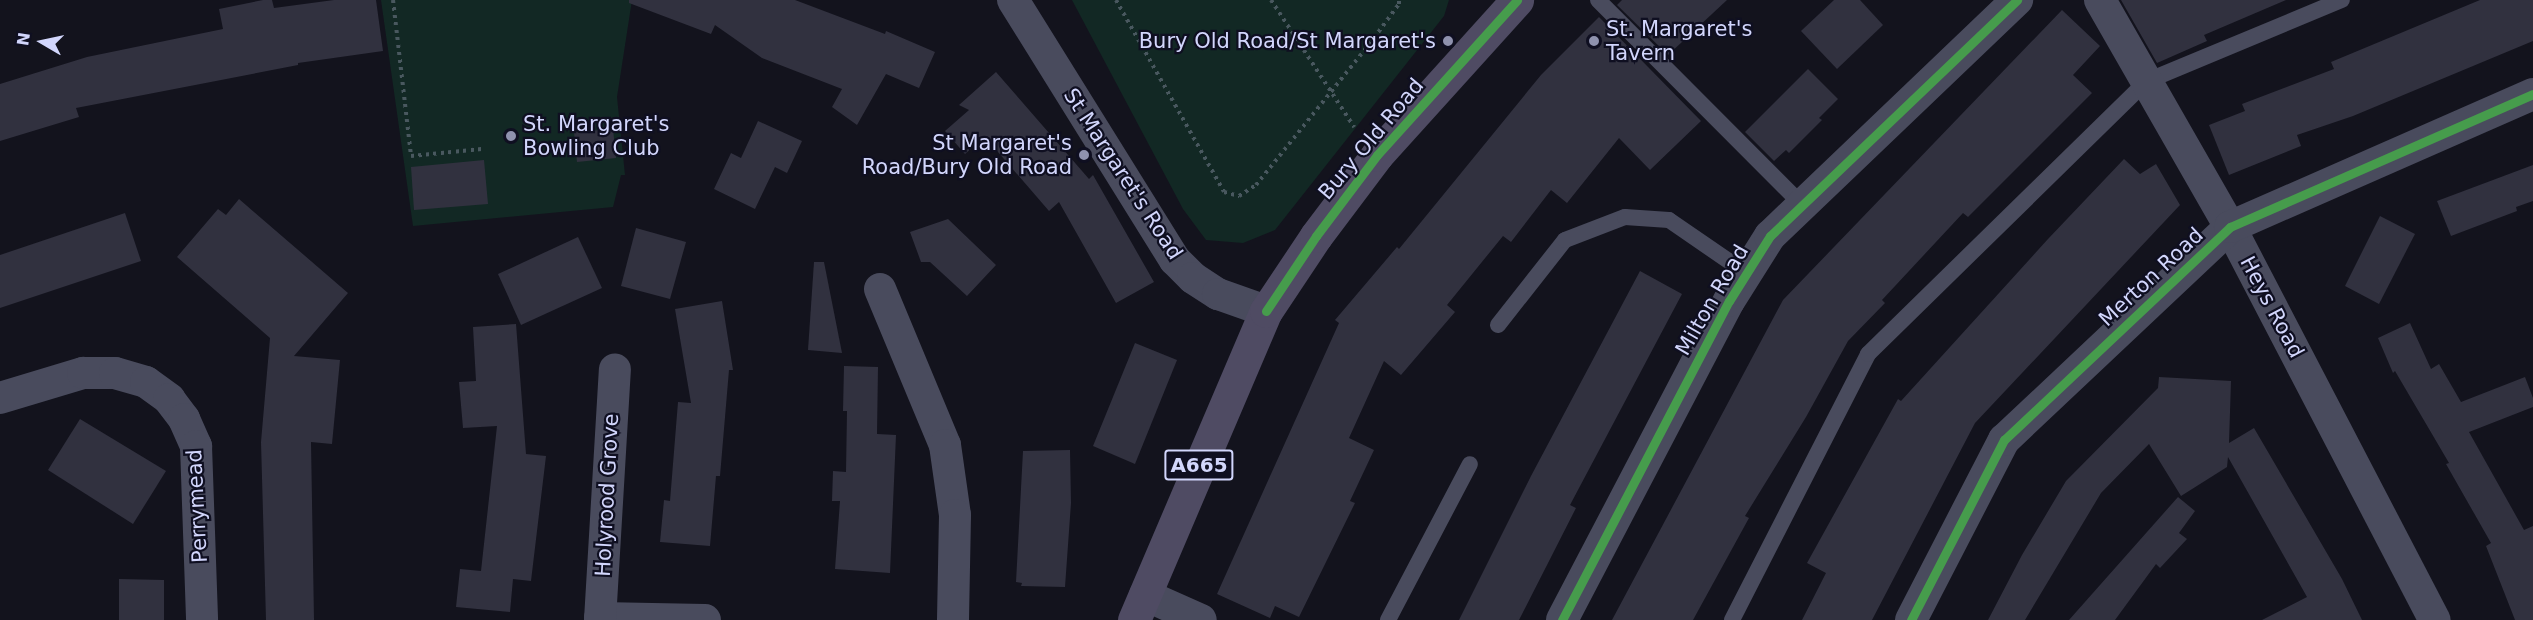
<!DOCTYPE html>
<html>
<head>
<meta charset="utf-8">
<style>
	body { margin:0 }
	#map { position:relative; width:2533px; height:620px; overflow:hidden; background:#13131d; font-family:"DejaVu Sans",sans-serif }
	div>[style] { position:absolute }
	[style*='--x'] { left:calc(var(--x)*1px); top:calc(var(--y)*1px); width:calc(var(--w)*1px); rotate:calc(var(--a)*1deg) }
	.green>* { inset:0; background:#122824 }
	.building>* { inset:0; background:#31313f }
	.path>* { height:4px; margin-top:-2px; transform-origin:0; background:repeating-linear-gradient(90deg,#49585f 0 3px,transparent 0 7.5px) }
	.lane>* { height:16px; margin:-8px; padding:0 8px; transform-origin:8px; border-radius:8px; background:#494b5d }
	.street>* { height:32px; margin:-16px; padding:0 16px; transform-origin:16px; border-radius:16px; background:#494b5d }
	.primary>* { height:33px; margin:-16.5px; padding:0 16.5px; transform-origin:16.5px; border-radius:16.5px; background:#4f4b63 }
	.cycleway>* { height:9px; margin:-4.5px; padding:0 4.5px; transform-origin:4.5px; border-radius:4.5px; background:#469c4c }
	.dots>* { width:16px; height:16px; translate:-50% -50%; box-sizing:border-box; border:3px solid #0f0f21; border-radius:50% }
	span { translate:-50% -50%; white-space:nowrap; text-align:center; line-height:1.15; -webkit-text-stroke:4.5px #0f0f21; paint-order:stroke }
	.shield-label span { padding:2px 4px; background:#0f0f21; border:2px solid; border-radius:4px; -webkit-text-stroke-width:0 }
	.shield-label { font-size:20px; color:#d2d6fc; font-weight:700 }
	.poi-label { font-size:21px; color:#d2d6fc }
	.left { translate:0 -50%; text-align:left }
	.right { translate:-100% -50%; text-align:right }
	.street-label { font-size:21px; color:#d2d6fc }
	.north { position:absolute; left:12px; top:12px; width:60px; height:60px; -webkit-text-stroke:4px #0f0f21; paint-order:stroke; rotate:279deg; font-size:16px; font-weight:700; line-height:24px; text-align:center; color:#d2d6fc }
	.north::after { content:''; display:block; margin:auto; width:21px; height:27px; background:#d2d6fc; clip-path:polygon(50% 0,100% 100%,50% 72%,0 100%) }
</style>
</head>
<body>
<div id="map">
	<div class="green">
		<div style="clip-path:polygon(381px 0,632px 0,617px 97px,625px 175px,621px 175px,613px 207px,413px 226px)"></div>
		<div style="clip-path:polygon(1072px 0,1449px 0,1444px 16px,1275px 230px,1243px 243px,1206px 240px,1183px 209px)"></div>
	</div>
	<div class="building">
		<div style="clip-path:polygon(263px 0,272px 0,274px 8px,334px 0,376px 0,383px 51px,298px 63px,298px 65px,76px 108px,79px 117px,0 141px,0 84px,87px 57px,223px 29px,219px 9px)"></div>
		<div style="clip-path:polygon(629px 0,795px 0,885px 34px,886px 31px,935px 52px,919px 88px,886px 74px,857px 125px,832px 107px,842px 89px,762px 58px,715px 25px,711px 34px,629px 3px)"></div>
		<div style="clip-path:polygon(1622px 0,1727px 0,1668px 55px,1617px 5px)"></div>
		<div style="clip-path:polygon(1834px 0,1860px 0,1883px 25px,1837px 69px,1801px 31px)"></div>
		<div style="clip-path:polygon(2121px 0,2286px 0,2204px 35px,2207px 41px,2157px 63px)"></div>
		<div style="clip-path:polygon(2480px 0,2533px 0,2533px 41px,2353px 116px,2297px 135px,2301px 146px,2229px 175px,2209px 125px,2245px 111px,2242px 104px,2334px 69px,2331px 62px)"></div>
		<div style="clip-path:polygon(2062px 10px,2100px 46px,2073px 75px,2092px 93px,1968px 217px,1963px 213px,1882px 300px,1885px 303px,1848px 341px,1806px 417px,1745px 516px,1749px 518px,1693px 620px,1612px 620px,1783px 300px)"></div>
		<div style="clip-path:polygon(1599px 17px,1701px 121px,1650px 170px,1619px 138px,1567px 203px,1551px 190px,1511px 242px,1503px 236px,1447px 305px,1455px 312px,1401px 375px,1384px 361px,1349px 438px,1374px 450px,1350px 501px,1355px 503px,1299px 617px,1275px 606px,1270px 618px,1217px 594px,1339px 323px,1335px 320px,1397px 247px,1399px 249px,1541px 75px)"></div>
		<div style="clip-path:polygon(1808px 69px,1838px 99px,1819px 118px,1822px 120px,1789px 153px,1786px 150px,1774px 161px,1745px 132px)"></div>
		<div style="clip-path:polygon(996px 72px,1089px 179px,1093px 175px,1154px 282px,1116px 303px,1059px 202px,1049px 211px,985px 137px,965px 154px,945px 131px,969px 110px,959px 105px)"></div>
		<div style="clip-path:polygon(758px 121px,802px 141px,787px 173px,775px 167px,755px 209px,714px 189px,731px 153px,741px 158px)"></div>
		<div style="clip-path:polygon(613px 129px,616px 158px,577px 162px,574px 132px)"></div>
		<div style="clip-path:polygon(2124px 159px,2140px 174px,2156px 164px,2180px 205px,1975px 423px,1872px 620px,1802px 620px,1826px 573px,1807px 563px,1898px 399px,1901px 401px,2048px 239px)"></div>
		<div style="clip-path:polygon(484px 160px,488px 204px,414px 210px,411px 167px)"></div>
		<div style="clip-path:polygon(2533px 165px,2533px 201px,2516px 207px,2517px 211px,2451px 236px,2437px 201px)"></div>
		<div style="clip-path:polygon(239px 199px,348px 293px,294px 356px,340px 360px,332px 444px,311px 442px,314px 620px,266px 620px,261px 442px,270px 338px,177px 257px,218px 209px,226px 215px)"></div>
		<div style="clip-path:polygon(125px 213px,141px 261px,0 308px,0 255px)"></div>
		<div style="clip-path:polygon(2380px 216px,2415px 234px,2379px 304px,2345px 286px)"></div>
		<div style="clip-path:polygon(948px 219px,996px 265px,967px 296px,930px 262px,921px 262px,910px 232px)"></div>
		<div style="clip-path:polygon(636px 228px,686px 242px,670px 299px,621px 286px)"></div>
		<div style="clip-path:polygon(578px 237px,602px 288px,521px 325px,498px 274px)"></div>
		<div style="clip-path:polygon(814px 262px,824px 262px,842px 353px,808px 350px)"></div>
		<div style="clip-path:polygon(1640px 271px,1682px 294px,1570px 505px,1576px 508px,1519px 620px,1459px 620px,1531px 476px)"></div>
		<div style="clip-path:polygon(722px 301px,733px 370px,729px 370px,720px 476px,716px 476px,710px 546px,660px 542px,664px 500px,670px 501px,678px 402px,691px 403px,675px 309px)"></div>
		<div style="clip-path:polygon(2410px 323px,2431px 369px,2439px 364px,2461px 402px,2525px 377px,2533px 398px,2533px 407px,2469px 432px,2524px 530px,2533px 526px,2533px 620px,2515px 620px,2486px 546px,2491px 543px,2446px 464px,2449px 463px,2395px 371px,2393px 373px,2378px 338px)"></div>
		<div style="clip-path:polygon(516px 324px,526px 454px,546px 456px,531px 581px,513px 579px,510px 612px,456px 607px,460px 569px,481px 571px,497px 426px,463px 428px,459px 382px,476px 381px,473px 327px)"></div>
		<div style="clip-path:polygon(1135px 343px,1177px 360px,1135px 464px,1093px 446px)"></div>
		<div style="clip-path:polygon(844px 366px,878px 367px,877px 434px,896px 435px,890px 573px,835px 569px,840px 501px,832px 501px,833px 471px,846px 472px,847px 411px,843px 411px)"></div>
		<div style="clip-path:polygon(2159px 377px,2231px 381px,2229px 443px,2254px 428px,2342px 579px,2362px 620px,2262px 620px,2307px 597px,2228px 457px,2227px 467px,2181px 496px,2149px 444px,2101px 493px,2025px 620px,1988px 620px,2022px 555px,2066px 481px,2158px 388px)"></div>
		<div style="clip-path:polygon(80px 419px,166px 471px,133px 524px,48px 470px)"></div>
		<div style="clip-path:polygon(1070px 450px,1071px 503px,1065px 587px,1021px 586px,1022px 583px,1016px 582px,1023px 451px)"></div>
		<div style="clip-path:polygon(2178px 497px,2195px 511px,2179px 533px,2187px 539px,2160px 568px,2156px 564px,2115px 620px,2069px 620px)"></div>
		<div style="clip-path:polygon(119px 579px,164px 580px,164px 620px,119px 620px)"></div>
	</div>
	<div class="path">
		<div style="--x:393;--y:0;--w:157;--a:83.4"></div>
		<div style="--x:411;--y:156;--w:71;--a:-5.6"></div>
		<div style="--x:1116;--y:0;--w:220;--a:60.6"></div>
		<div style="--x:1224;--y:192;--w:16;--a:15"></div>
		<div style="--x:1239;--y:196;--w:20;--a:-33"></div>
		<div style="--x:1256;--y:185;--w:189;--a:-51.2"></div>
		<div style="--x:1374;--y:38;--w:42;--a:-53.7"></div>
		<div style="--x:1399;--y:4;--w:4;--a:-90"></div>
		<div style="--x:1271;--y:0;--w:152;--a:56.8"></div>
	</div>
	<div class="lane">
		<div style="--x:1598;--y:0;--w:289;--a:45.1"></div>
		<div style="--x:1498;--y:325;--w:108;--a:-51.8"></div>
		<div style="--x:1565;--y:240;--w:64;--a:-21"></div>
		<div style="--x:1625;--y:217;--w:44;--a:3.9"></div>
		<div style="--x:1669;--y:220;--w:93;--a:34.5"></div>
		<div style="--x:1388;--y:620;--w:176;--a:-62.3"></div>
		<div style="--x:1732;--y:620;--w:299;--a:-62.9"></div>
		<div style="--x:1868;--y:354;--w:390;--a:-44.4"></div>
		<div style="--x:2147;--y:81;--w:211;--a:-22.6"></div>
	</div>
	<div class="street">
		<div style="--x:1013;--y:0;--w:306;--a:58.1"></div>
		<div style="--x:1175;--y:260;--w:25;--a:45"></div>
		<div style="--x:1193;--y:278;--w:30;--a:33"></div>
		<div style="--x:1218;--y:294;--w:51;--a:19.5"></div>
		<div style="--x:2100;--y:0;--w:262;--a:60.2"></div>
		<div style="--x:2230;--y:227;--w:443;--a:62.5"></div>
		<div style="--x:880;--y:289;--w:169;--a:67.4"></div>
		<div style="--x:945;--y:445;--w:71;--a:81.9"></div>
		<div style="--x:955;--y:515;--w:105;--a:91.1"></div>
		<div style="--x:0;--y:398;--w:87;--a:-16.8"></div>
		<div style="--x:83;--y:373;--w:32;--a:0"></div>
		<div style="--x:115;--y:373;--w:32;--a:16"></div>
		<div style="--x:146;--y:382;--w:29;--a:36"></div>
		<div style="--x:169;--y:399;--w:25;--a:53"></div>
		<div style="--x:184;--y:419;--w:30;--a:66"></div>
		<div style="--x:196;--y:446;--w:174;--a:88"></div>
		<div style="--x:1145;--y:595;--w:61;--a:24.1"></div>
		<div style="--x:600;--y:618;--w:105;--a:1.1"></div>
		<div style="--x:600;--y:620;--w:251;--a:-86.6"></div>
		<div style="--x:1562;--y:620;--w:360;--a:-62.4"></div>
		<div style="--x:1729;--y:301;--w:77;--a:-57.8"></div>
		<div style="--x:1770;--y:236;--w:342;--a:-43.7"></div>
		<div style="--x:1911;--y:620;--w:203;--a:-62.7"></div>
		<div style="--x:2004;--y:440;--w:311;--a:-43.3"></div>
		<div style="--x:2230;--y:227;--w:331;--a:-23.7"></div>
	</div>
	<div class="primary">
		<div style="--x:1134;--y:620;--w:336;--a:-66.9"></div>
		<div style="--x:1266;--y:311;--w:90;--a:-56.3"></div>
		<div style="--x:1316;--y:236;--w:101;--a:-53"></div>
		<div style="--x:1377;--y:155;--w:209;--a:-47.9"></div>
	</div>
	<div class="cycleway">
		<div style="--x:1266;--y:311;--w:90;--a:-56.3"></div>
		<div style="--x:1316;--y:236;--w:101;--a:-53"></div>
		<div style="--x:1377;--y:155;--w:209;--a:-47.9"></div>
		<div style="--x:1562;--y:620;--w:360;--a:-62.4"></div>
		<div style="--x:1729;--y:301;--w:77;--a:-57.8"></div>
		<div style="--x:1770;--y:236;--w:342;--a:-43.7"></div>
		<div style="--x:1911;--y:620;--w:203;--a:-62.7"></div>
		<div style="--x:2004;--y:440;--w:311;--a:-43.3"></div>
		<div style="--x:2230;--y:227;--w:331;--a:-23.7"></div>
	</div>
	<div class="dots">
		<div style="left:1448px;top:41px;background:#8f92ae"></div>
		<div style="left:1594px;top:41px;background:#8f92ae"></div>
		<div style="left:511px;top:136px;background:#8f92ae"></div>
		<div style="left:1084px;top:155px;background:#8f92ae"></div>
	</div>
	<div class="shield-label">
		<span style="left:1199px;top:465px">A665</span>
	</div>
	<div class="poi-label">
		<span class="left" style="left:1606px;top:41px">St. Margaret's<br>Tavern</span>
		<span class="right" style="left:1436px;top:41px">Bury Old Road/St Margaret's</span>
		<span class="left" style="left:523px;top:136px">St. Margaret's<br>Bowling Club</span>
		<span class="right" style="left:1072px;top:155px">St Margaret's<br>Road/Bury Old Road</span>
	</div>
	<div class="street-label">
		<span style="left:1371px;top:139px;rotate:-50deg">Bury Old Road</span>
		<span style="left:1123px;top:174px;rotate:57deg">St Margaret's Road</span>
		<span style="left:2151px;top:277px;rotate:-43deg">Merton Road</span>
		<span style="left:1712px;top:300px;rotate:-60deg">Milton Road</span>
		<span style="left:2272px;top:307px;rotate:62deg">Heys Road</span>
		<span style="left:607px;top:495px;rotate:-87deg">Holyrood Grove</span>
		<span style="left:197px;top:506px;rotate:-93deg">Perrymead</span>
	</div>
	<div class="north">N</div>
</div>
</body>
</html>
